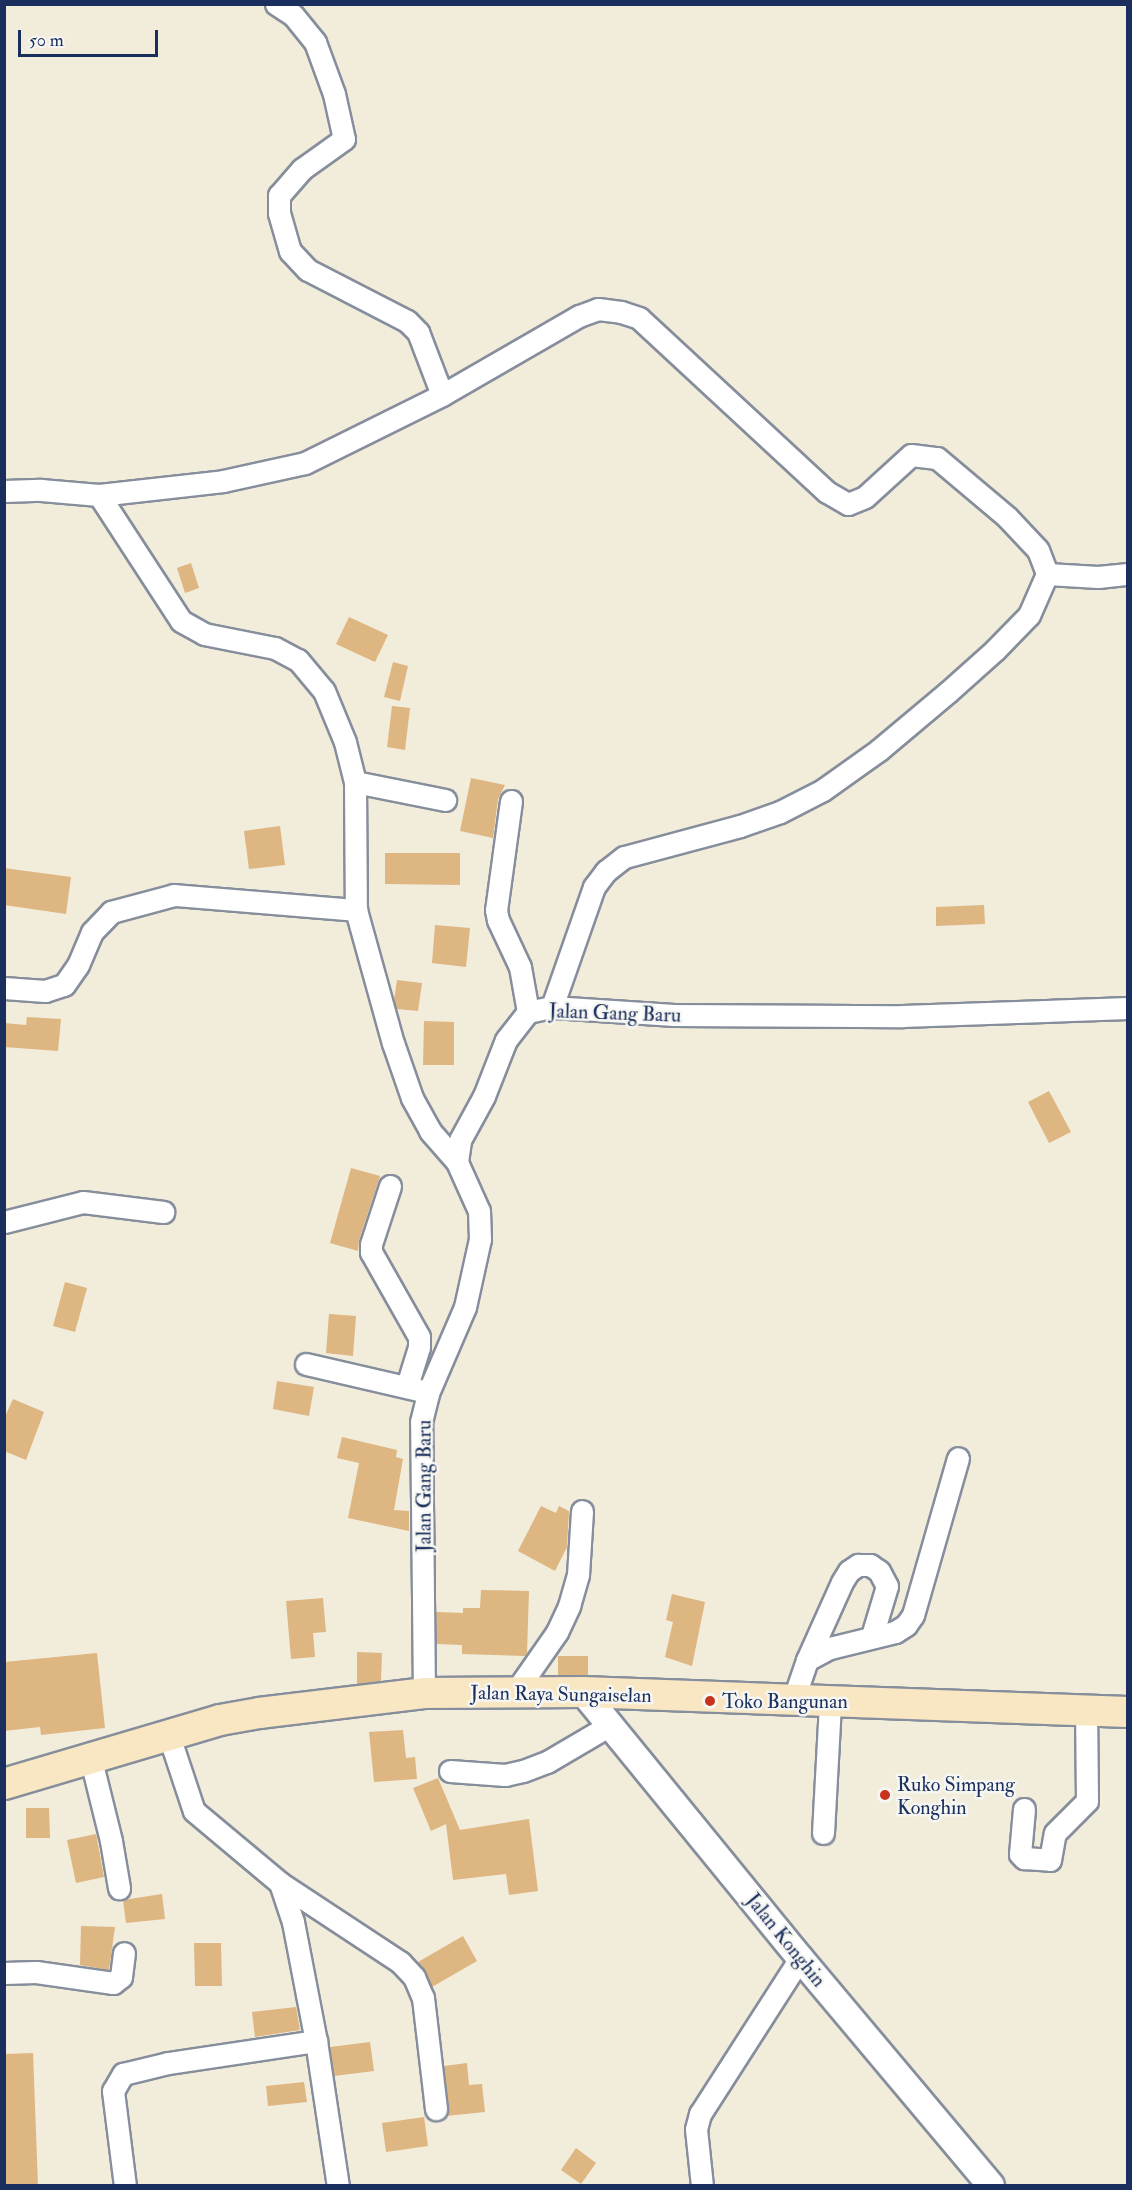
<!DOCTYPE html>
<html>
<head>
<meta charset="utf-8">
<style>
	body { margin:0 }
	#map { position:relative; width:1132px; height:2190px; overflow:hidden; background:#f2ecdb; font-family:"IM FELL Double Pica",serif }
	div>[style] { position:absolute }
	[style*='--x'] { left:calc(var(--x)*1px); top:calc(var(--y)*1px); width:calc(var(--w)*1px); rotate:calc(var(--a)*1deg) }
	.building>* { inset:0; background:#deb682 }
	.roads { filter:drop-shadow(2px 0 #868e9c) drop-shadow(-2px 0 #868e9c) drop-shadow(0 2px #868e9c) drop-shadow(0 -2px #868e9c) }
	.minor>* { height:21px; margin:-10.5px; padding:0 10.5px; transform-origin:10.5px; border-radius:10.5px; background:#fff }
	.tertiary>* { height:26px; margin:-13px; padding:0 13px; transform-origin:13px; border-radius:13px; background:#fff }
	.secondary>* { height:30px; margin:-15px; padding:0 15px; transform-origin:15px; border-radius:15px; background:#f9e7c3 }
	.dots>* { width:16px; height:16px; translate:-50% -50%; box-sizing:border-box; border:3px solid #f6f6f2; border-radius:50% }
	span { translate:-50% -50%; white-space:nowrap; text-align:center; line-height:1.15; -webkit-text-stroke:5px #f6f6f2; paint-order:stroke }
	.street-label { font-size:20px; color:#1b2f5e }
	.poi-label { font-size:20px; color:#1b2f5e }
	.left { translate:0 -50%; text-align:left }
	.frame { position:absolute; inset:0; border:6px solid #1b2f5e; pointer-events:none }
	.scale { position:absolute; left:18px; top:30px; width:140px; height:27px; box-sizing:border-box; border:3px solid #1b2f5e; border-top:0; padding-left:8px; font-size:18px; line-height:21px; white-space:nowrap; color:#1b2f5e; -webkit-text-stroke:4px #f6f6f2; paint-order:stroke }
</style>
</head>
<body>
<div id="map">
	<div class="building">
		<div style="clip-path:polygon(191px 563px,199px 588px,185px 593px,177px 568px)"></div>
		<div style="clip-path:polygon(349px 617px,388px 635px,375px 662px,336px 644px)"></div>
		<div style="clip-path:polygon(393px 662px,408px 666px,400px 701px,384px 697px)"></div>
		<div style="clip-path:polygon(392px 706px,410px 708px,405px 750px,387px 747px)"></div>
		<div style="clip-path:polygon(471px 778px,505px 785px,498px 799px,493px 838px,460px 831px)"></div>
		<div style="clip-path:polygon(280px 826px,285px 865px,249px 869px,244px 831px)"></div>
		<div style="clip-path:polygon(385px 853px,460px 853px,460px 885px,385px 884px)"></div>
		<div style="clip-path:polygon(4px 868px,71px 877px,66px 914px,4px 905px)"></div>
		<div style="clip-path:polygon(984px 905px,985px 924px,936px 926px,936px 907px)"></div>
		<div style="clip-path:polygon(435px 925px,470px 928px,466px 967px,432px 963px)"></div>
		<div style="clip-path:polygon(397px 980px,422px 983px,418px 1011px,397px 1009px,394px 1000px)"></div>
		<div style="clip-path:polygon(27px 1017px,61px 1019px,58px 1051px,4px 1047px,4px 1023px,26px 1025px)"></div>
		<div style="clip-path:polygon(424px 1021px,454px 1022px,454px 1065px,423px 1065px)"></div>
		<div style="clip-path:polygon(1049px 1091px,1071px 1132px,1049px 1143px,1028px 1102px)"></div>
		<div style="clip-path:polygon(351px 1168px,380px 1176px,359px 1240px,358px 1251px,330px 1243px)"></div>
		<div style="clip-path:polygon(65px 1282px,87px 1288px,75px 1332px,53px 1326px)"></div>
		<div style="clip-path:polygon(329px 1314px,356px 1316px,353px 1356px,326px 1353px)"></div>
		<div style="clip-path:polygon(277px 1381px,314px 1387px,309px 1416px,273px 1409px)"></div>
		<div style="clip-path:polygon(13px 1399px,44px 1412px,26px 1460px,4px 1451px,4px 1419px)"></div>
		<div style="clip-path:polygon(342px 1437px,397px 1450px,396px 1457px,403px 1459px,394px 1510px,409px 1511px,409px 1531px,348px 1518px,359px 1463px,337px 1458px)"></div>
		<div style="clip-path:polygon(541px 1506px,556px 1513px,559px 1506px,569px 1511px,567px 1547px,555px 1571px,518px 1551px)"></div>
		<div style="clip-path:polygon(481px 1590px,529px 1591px,527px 1653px,525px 1656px,462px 1654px,462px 1645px,436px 1644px,436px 1612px,463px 1613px,463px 1608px,480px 1608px)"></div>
		<div style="clip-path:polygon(672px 1594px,705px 1602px,692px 1666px,665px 1657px,673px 1622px,666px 1620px)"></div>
		<div style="clip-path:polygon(323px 1598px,326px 1632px,313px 1633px,315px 1657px,291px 1659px,286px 1601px)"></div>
		<div style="clip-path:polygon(357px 1652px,382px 1653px,381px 1681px,357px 1684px)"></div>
		<div style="clip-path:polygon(97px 1653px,105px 1728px,41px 1735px,40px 1727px,4px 1731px,4px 1662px)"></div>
		<div style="clip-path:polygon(558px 1656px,588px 1656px,588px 1675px,558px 1675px)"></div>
		<div style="clip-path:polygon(403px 1730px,406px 1758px,415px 1757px,417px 1779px,374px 1782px,369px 1732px)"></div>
		<div style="clip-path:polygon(438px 1778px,460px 1830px,529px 1819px,538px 1891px,509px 1895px,506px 1874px,453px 1880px,446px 1824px,431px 1831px,413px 1788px)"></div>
		<div style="clip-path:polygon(26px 1808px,49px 1808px,50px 1838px,26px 1838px)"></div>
		<div style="clip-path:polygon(96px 1834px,104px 1877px,76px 1883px,67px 1840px)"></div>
		<div style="clip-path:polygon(162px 1894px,165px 1919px,126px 1923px,123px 1900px)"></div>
		<div style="clip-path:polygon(81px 1926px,115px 1927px,109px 1970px,80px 1965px)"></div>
		<div style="clip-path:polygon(463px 1936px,477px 1961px,432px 1987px,418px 1962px)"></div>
		<div style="clip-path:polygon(194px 1943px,221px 1943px,222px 1986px,195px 1986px)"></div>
		<div style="clip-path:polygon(296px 2007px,300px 2030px,255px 2037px,252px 2012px)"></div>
		<div style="clip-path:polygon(370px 2042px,374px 2071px,334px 2076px,330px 2047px)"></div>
		<div style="clip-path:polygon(33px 2053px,38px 2186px,4px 2186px,4px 2054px)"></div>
		<div style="clip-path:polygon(467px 2063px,469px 2085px,482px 2084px,485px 2112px,446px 2116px,449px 2108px,444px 2066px)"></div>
		<div style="clip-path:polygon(304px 2082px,307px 2102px,268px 2106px,266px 2086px)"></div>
		<div style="clip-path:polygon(424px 2117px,428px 2146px,386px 2152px,382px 2123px)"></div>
		<div style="clip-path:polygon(576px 2148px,596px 2163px,581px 2184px,561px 2170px)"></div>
	</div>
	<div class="roads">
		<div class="minor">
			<div style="--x:276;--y:4;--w:20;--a:33"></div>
			<div style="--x:293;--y:15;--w:35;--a:51"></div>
			<div style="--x:315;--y:42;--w:55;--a:69.9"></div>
			<div style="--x:334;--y:94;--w:46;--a:77.5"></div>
			<div style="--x:344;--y:139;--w:52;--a:144.5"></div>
			<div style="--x:302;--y:169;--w:35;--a:131"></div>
			<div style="--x:279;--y:195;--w:18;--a:90"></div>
			<div style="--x:279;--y:213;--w:40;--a:74"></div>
			<div style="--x:290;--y:251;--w:26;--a:47"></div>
			<div style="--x:308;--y:270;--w:111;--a:27.3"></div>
			<div style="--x:407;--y:321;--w:16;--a:45"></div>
			<div style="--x:418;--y:332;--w:67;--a:69.1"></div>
			<div style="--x:4;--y:491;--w:37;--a:-2"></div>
			<div style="--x:41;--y:490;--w:58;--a:4.9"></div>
			<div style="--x:99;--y:495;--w:125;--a:-6.4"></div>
			<div style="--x:223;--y:481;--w:84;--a:-12.4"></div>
			<div style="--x:305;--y:463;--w:153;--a:-26.4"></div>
			<div style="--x:442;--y:395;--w:158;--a:-30"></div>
			<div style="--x:579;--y:316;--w:20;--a:-20"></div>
			<div style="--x:598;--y:309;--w:23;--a:7"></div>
			<div style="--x:621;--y:312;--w:19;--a:18"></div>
			<div style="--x:639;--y:318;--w:256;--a:42.8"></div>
			<div style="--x:827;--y:492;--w:24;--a:30"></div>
			<div style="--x:848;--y:504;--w:18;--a:-22"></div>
			<div style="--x:865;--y:497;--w:62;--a:-42.4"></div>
			<div style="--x:911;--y:455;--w:26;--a:7"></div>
			<div style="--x:937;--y:458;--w:92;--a:40.1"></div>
			<div style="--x:1007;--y:517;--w:45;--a:46.8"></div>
			<div style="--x:1038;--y:550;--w:26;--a:69"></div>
			<div style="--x:1047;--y:574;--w:45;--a:113.7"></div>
			<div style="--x:1029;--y:615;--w:49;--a:134.2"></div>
			<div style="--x:995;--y:650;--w:63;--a:138.2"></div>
			<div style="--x:948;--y:692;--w:90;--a:140"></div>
			<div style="--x:879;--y:750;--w:69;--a:144.5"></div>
			<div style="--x:823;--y:790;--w:48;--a:152.9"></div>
			<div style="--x:780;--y:812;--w:42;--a:160.7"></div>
			<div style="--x:740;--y:826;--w:120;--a:165"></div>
			<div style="--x:624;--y:857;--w:23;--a:142"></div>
			<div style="--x:606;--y:871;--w:20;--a:127"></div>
			<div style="--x:594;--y:887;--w:127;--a:109.3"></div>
			<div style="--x:99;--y:495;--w:150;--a:56.9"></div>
			<div style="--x:181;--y:621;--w:26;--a:29"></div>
			<div style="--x:204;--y:634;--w:72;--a:11.2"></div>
			<div style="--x:275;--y:648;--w:26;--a:28"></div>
			<div style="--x:298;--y:660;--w:40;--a:50"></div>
			<div style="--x:324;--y:691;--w:55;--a:67.6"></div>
			<div style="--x:345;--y:742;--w:41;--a:76"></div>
			<div style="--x:355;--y:782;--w:128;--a:89.6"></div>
			<div style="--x:356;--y:910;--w:138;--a:74.5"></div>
			<div style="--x:393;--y:1043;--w:58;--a:70.9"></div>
			<div style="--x:412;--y:1098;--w:38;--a:61"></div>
			<div style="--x:430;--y:1131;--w:41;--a:48.9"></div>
			<div style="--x:1047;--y:574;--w:51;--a:3.4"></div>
			<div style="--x:1098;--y:577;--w:30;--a:-6"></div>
			<div style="--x:355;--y:782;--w:92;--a:11.3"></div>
			<div style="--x:511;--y:801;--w:110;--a:97.8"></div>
			<div style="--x:496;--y:910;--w:10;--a:79"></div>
			<div style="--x:498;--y:920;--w:52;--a:64.9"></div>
			<div style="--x:520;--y:967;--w:46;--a:79.9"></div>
			<div style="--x:4;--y:988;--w:41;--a:4.2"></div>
			<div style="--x:45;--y:991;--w:20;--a:-18"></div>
			<div style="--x:64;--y:985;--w:24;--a:-55"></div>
			<div style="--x:78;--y:965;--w:36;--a:-67"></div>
			<div style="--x:92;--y:932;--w:28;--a:-46"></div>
			<div style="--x:111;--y:912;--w:65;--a:-15.1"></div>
			<div style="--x:174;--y:895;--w:183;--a:4.7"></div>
			<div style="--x:390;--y:1186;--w:61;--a:108.1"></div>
			<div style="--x:371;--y:1244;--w:8;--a:90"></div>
			<div style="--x:371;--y:1252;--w:98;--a:60.5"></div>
			<div style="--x:419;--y:1337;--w:10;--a:90"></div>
			<div style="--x:419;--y:1347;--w:41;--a:107.1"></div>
			<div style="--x:4;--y:1222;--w:81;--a:-14.2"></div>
			<div style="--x:83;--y:1202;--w:81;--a:7.1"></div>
			<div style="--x:306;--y:1364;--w:116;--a:13"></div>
			<div style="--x:807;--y:1660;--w:26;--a:-28"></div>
			<div style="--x:830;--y:1648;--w:67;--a:-13.8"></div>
			<div style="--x:895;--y:1632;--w:13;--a:-32"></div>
			<div style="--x:906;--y:1625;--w:12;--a:-55"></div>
			<div style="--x:913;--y:1615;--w:163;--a:-74"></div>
			<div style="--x:516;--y:1691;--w:72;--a:-55.2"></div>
			<div style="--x:557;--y:1632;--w:29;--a:-65"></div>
			<div style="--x:569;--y:1606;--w:32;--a:-74"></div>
			<div style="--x:578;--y:1575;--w:64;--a:-86.4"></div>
			<div style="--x:424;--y:1693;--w:271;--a:-90.6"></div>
			<div style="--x:421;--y:1422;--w:30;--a:-76"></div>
			<div style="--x:428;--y:1393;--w:94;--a:-66.7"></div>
			<div style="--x:465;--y:1307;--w:70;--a:-77.6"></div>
			<div style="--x:480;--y:1239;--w:28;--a:-92"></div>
			<div style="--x:479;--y:1211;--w:54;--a:-114.2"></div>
			<div style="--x:457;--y:1162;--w:22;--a:-82"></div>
			<div style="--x:460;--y:1140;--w:50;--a:-61.4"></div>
			<div style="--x:484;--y:1096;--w:60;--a:-68.6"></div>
			<div style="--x:506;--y:1040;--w:36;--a:-52"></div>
			<div style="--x:528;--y:1012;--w:25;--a:-12"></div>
			<div style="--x:552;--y:1007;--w:122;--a:3.8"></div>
			<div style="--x:674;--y:1015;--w:228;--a:0.3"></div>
			<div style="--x:902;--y:1016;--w:226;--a:-2"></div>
			<div style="--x:793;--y:1701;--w:43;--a:-71.1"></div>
			<div style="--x:807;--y:1660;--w:85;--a:-65.8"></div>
			<div style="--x:842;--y:1582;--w:13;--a:-58"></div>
			<div style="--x:849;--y:1571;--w:11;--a:-34"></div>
			<div style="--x:858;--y:1565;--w:12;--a:0"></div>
			<div style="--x:870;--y:1565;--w:11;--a:34"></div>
			<div style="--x:879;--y:1571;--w:17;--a:62"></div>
			<div style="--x:887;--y:1586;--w:52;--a:106.7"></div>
			<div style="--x:169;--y:1736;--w:79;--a:71.6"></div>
			<div style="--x:194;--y:1811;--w:112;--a:39.9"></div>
			<div style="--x:280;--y:1883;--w:41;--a:71.6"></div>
			<div style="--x:293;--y:1922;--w:121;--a:79.1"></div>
			<div style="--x:316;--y:2041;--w:147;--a:81.4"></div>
			<div style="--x:91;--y:1760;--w:83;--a:76.1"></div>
			<div style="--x:111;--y:1841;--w:48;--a:80.3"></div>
			<div style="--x:450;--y:1771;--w:55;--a:4.2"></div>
			<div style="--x:505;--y:1775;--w:18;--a:-13"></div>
			<div style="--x:523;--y:1771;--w:26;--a:-21"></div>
			<div style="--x:547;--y:1762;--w:73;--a:-30.4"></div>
			<div style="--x:1024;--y:1809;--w:45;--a:95.1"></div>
			<div style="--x:1020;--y:1854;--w:6;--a:45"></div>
			<div style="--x:1024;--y:1858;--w:26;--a:4"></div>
			<div style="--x:1050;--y:1860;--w:27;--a:-80"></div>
			<div style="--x:1055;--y:1833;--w:45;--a:-45"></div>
			<div style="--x:1087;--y:1801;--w:90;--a:-90.6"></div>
			<div style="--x:823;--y:1833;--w:131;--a:-86.9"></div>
			<div style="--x:280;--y:1883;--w:144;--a:33.4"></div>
			<div style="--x:400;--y:1962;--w:21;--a:47"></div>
			<div style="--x:414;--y:1977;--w:23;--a:67"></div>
			<div style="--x:423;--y:1998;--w:112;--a:83.3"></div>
			<div style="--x:4;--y:1973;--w:32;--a:-2"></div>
			<div style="--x:36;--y:1972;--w:78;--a:8.1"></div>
			<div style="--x:113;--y:1983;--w:10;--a:-37"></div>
			<div style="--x:121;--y:1977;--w:24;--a:-83"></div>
			<div style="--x:125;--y:2186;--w:96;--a:-97.2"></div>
			<div style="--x:113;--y:2091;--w:20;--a:-60"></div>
			<div style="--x:123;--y:2074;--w:46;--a:-13.7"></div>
			<div style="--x:168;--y:2063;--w:150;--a:-8.5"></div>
			<div style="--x:702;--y:2186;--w:57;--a:-96"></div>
			<div style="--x:696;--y:2129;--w:16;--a:-75"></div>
			<div style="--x:700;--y:2114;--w:185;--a:-57.3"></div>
		</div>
		<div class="tertiary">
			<div style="--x:583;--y:1692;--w:343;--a:50.8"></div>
			<div style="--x:800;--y:1958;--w:297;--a:50"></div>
		</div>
		<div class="secondary">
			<div style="--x:4;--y:1784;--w:225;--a:-16.5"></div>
			<div style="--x:220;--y:1720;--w:40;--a:-10"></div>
			<div style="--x:259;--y:1713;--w:166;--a:-6.9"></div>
			<div style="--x:424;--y:1693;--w:159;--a:-0.4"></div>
			<div style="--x:583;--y:1692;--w:545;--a:2.1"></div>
		</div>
	</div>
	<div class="dots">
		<div style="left:710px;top:1701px;background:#c8321e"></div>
		<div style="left:885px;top:1795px;background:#c8321e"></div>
	</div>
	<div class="street-label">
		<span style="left:615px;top:1013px;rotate:2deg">Jalan Gang Baru</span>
		<span style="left:424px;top:1486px;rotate:-90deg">Jalan Gang Baru</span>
		<span style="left:561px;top:1694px;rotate:1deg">Jalan Raya Sungaiselan</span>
		<span style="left:786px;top:1940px;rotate:51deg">Jalan Konghin</span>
	</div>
	<div class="poi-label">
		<span class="left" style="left:722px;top:1701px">Toko Bangunan</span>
		<span class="left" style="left:897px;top:1796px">Ruko Simpang<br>Konghin</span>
	</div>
	<div class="frame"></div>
	<div class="scale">50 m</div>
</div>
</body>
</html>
